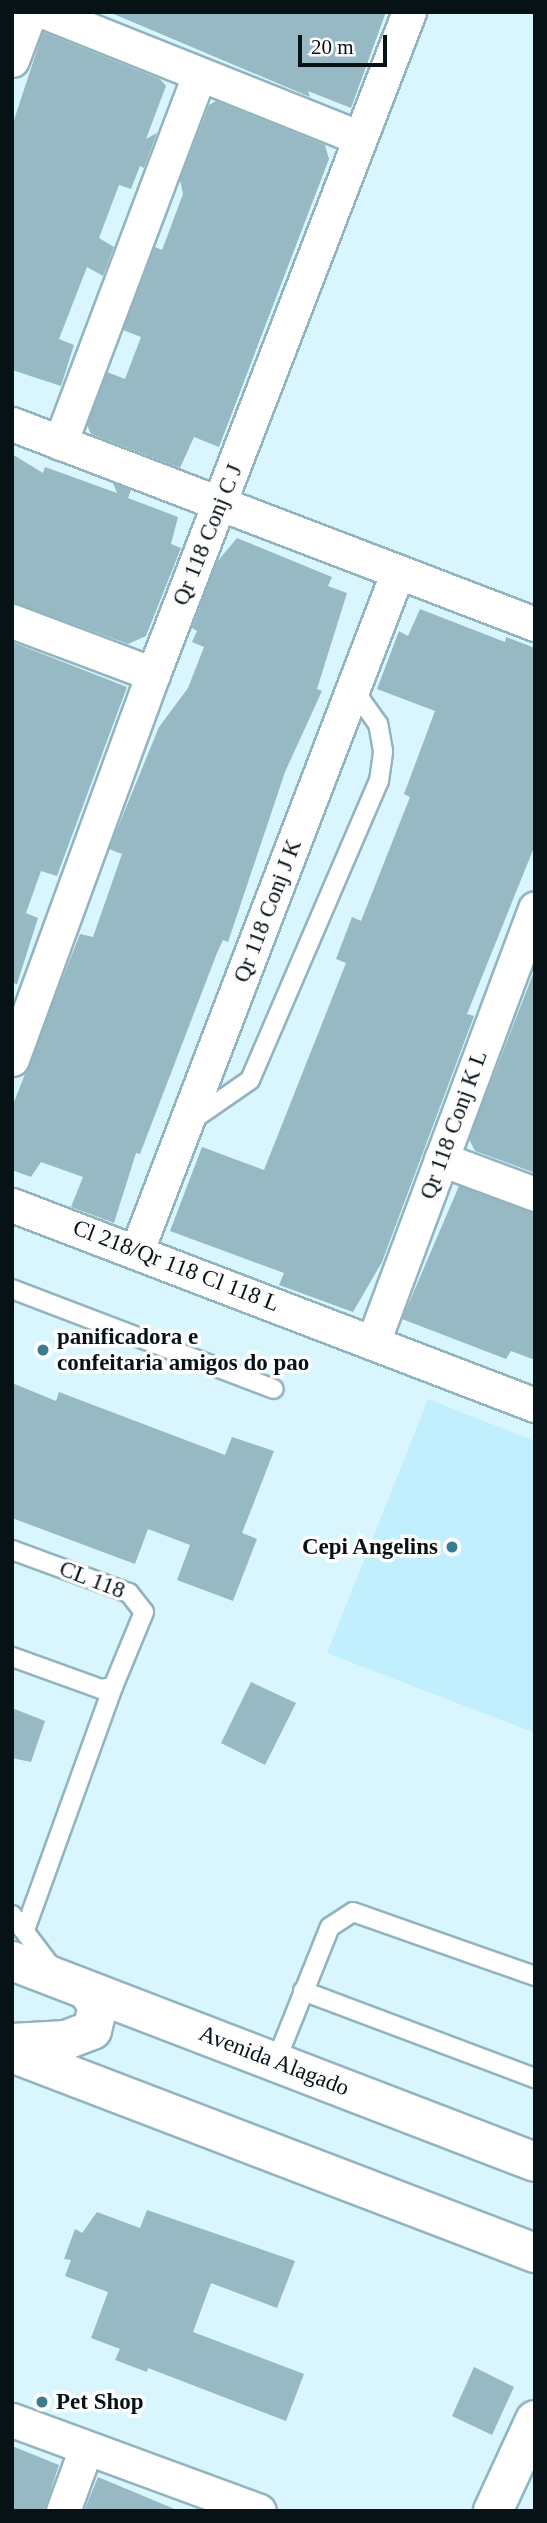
<!DOCTYPE html>
<html>
<head>
<meta charset="utf-8">
<style>
	body { margin:0 }
	#map { position:relative; width:547px; height:2523px; overflow:hidden; background:#d9f6ff; font-family:"Times New Roman",serif }
	div>[style] { position:absolute }
	[style*='--x'] { left:calc(var(--x)*1px); top:calc(var(--y)*1px); width:calc(var(--w)*1px); rotate:calc(var(--a)*1deg) }
	.built>* { inset:0; background:#c2effe }
	.building>* { inset:0; background:#96b9c4 }
	.roads { filter:drop-shadow(2px 0 #92b4bf) drop-shadow(-2px 0 #92b4bf) drop-shadow(0 2px #92b4bf) drop-shadow(0 -2px #92b4bf) }
	.lane>* { height:18px; margin:-9px; padding:0 9px; transform-origin:9px; border-radius:9px; background:#fff }
	.street>* { height:33px; margin:-16.5px; padding:0 16.5px; transform-origin:16.5px; border-radius:16.5px; background:#fff }
	.secondary>* { height:38px; margin:-19px; padding:0 19px; transform-origin:19px; border-radius:19px; background:#fff }
	.dots>* { width:19px; height:19px; translate:-50% -50%; box-sizing:border-box; border:4px solid #fdfdfd; border-radius:50% }
	span { translate:-50% -50%; white-space:nowrap; text-align:center; line-height:1.15; -webkit-text-stroke:7px #fdfdfd; paint-order:stroke }
	.street-label { font-size:23px; color:#061216 }
	.poi-label { font-size:23px; color:#061216; font-weight:700 }
	.left { translate:0 -50%; text-align:left }
	.right { translate:-100% -50%; text-align:right }
	.frame { position:absolute; inset:0; border:14px solid #061216; pointer-events:none }
	.scale { position:absolute; left:298px; top:35px; width:89px; height:32px; box-sizing:border-box; border:4px solid #061216; border-top:0; padding-left:9px; font-size:21px; line-height:24px; white-space:nowrap; color:#061216; -webkit-text-stroke:5px #fdfdfd; paint-order:stroke }
</style>
</head>
<body>
<div id="map">
	<div class="built">
		<div style="clip-path:polygon(428px 1399px,535px 1441px,535px 1733px,327px 1653px)"></div>
	</div>
	<div class="building">
		<div style="clip-path:polygon(109px 12px,386px 12px,351px 108px,308px 91px,310px 97px)"></div>
		<div style="clip-path:polygon(43px 32px,160px 79px,166px 86px,146px 139px,157px 133px,144px 168px,140px 166px,131px 189px,119px 185px,99px 238px,114px 247px,103px 276px,87px 267px,59px 339px,74px 345px,61px 386px,12px 370px,12px 126px)"></div>
		<div style="clip-path:polygon(216px 101px,325px 145px,329px 159px,219px 447px,194px 437px,180px 468px,91px 434px,87px 425px,107px 372px,125px 379px,141px 337px,123px 330px,155px 247px,162px 250px,183px 194px,180px 180px,209px 105px)"></div>
		<div style="clip-path:polygon(12px 454px,43px 473px,45px 467px,117px 493px,113px 483px,131px 490px,128px 498px,178px 517px,171px 544px,181px 548px,146px 636px,128px 644px,12px 602px)"></div>
		<div style="clip-path:polygon(237px 538px,332px 577px,328px 586px,347px 593px,317px 689px,322px 691px,285px 772px,228px 942px,223px 940px,217px 953px,140px 1154px,136px 1153px,114px 1223px,71px 1207px,83px 1177px,41px 1162px,31px 1177px,12px 1170px,12px 1107px,80px 934px,93px 937px,122px 854px,109px 849px,159px 727px,188px 688px,204px 647px,192px 642px,197px 631px,192px 628px,217px 562px)"></div>
		<div style="clip-path:polygon(420px 609px,505px 642px,506px 637px,535px 648px,535px 845px,467px 1014px,474px 1016px,382px 1262px,353px 1312px,279px 1285px,284px 1273px,170px 1231px,202px 1147px,264px 1170px,346px 963px,336px 959px,352px 917px,361px 921px,410px 797px,404px 794px,435px 711px,377px 689px,399px 631px,408px 636px)"></div>
		<div style="clip-path:polygon(12px 642px,127px 687px,57px 876px,41px 871px,26px 913px,38px 918px,17px 984px,12px 983px)"></div>
		<div style="clip-path:polygon(535px 969px,535px 1173px,475px 1151px,469px 1139px)"></div>
		<div style="clip-path:polygon(459px 1186px,535px 1213px,535px 1360px,511px 1351px,506px 1359px,402px 1319px)"></div>
		<div style="clip-path:polygon(12px 1383px,56px 1401px,59px 1392px,225px 1455px,232px 1437px,274px 1451px,242px 1533px,257px 1539px,233px 1601px,177px 1580px,190px 1545px,148px 1529px,135px 1564px,12px 1518px)"></div>
		<div style="clip-path:polygon(251px 1682px,296px 1703px,265px 1765px,221px 1743px)"></div>
		<div style="clip-path:polygon(12px 1708px,45px 1721px,31px 1762px,12px 1758px)"></div>
		<div style="clip-path:polygon(147px 2210px,295px 2261px,277px 2308px,211px 2283px,193px 2332px,304px 2374px,286px 2421px,148px 2368px,147px 2372px,115px 2360px,120px 2349px,91px 2338px,108px 2292px,65px 2276px,71px 2260px,64px 2259px,75px 2229px,82px 2233px,97px 2212px,140px 2228px)"></div>
		<div style="clip-path:polygon(474px 2367px,514px 2387px,492px 2435px,452px 2416px)"></div>
		<div style="clip-path:polygon(12px 2446px,59px 2465px,44px 2511px,12px 2511px)"></div>
		<div style="clip-path:polygon(98px 2477px,177px 2510px,177px 2511px,84px 2511px)"></div>
	</div>
	<div class="roads">
		<div class="lane">
			<div style="--x:188;--y:1123;--w:75;--a:-34.7"></div>
			<div style="--x:250;--y:1080;--w:326;--a:-66.7"></div>
			<div style="--x:379;--y:781;--w:30;--a:-82"></div>
			<div style="--x:383;--y:751;--w:27;--a:-100"></div>
			<div style="--x:378;--y:724;--w:43;--a:-125.5"></div>
			<div style="--x:12;--y:1289;--w:280;--a:20.9"></div>
			<div style="--x:12;--y:1550;--w:125;--a:20.2"></div>
			<div style="--x:129;--y:1593;--w:24;--a:52"></div>
			<div style="--x:144;--y:1612;--w:81;--a:112.5"></div>
			<div style="--x:113;--y:1687;--w:12;--a:171"></div>
			<div style="--x:101;--y:1689;--w:95;--a:-160.2"></div>
			<div style="--x:12;--y:1915;--w:68;--a:52.8"></div>
			<div style="--x:25;--y:1930;--w:258;--a:-70.1"></div>
			<div style="--x:303;--y:1991;--w:248;--a:20.6"></div>
			<div style="--x:276;--y:2061;--w:144;--a:-68.1"></div>
			<div style="--x:330;--y:1927;--w:27;--a:-33"></div>
			<div style="--x:353;--y:1912;--w:193;--a:19.4"></div>
		</div>
		<div class="street">
			<div style="--x:45;--y:12;--w:339;--a:21.8"></div>
			<div style="--x:12;--y:60;--w:51;--a:-69.4"></div>
			<div style="--x:12;--y:424;--w:560;--a:20.93"></div>
			<div style="--x:60;--y:443;--w:392;--a:-69.3"></div>
			<div style="--x:12;--y:621;--w:151;--a:20.6"></div>
			<div style="--x:12;--y:1059;--w:410;--a:-69.9"></div>
			<div style="--x:153;--y:674;--w:710;--a:-68.86"></div>
			<div style="--x:441;--y:1159;--w:100;--a:20.4"></div>
			<div style="--x:12;--y:1205;--w:560;--a:20.93"></div>
			<div style="--x:137;--y:1250;--w:727;--a:-68.97"></div>
			<div style="--x:373;--y:1342;--w:463;--a:-69.5"></div>
			<div style="--x:12;--y:2420;--w:263;--a:20.2"></div>
			<div style="--x:63;--y:2511;--w:67;--a:-69.9"></div>
		</div>
		<div class="secondary">
			<div style="--x:12;--y:1961;--w:560;--a:21.02"></div>
			<div style="--x:12;--y:2043;--w:54;--a:-3.2"></div>
			<div style="--x:66;--y:2040;--w:28;--a:-21"></div>
			<div style="--x:92;--y:2030;--w:25;--a:-76"></div>
			<div style="--x:98;--y:2006;--w:19;--a:-125"></div>
			<div style="--x:12;--y:2053;--w:560;--a:20.93"></div>
			<div style="--x:493;--y:2511;--w:100;--a:-65.2"></div>
		</div>
	</div>
	<div class="dots">
		<div style="left:43px;top:1350px;background:#3a7b8e"></div>
		<div style="left:452px;top:1547px;background:#3a7b8e"></div>
		<div style="left:42px;top:2402px;background:#3a7b8e"></div>
	</div>
	<div class="street-label">
		<span style="left:208px;top:535px;rotate:-68deg">Qr 118 Conj C J</span>
		<span style="left:268px;top:911px;rotate:-69deg">Qr 118 Conj J K</span>
		<span style="left:454px;top:1125px;rotate:-70deg">Qr 118 Conj K L</span>
		<span style="left:176px;top:1266px;rotate:21deg">Cl 218/Qr 118 Cl 118 L</span>
		<span style="left:92px;top:1580px;rotate:21deg">CL 118</span>
		<span style="left:274px;top:2061px;rotate:21deg">Avenida Alagado</span>
	</div>
	<div class="poi-label">
		<span class="left" style="left:57px;top:1350px">panificadora e<br>confeitaria amigos do pao</span>
		<span class="right" style="left:438px;top:1547px">Cepi Angelins</span>
		<span class="left" style="left:56px;top:2402px">Pet Shop</span>
	</div>
	<div class="frame"></div>
	<div class="scale">20 m</div>
</div>
</body>
</html>
